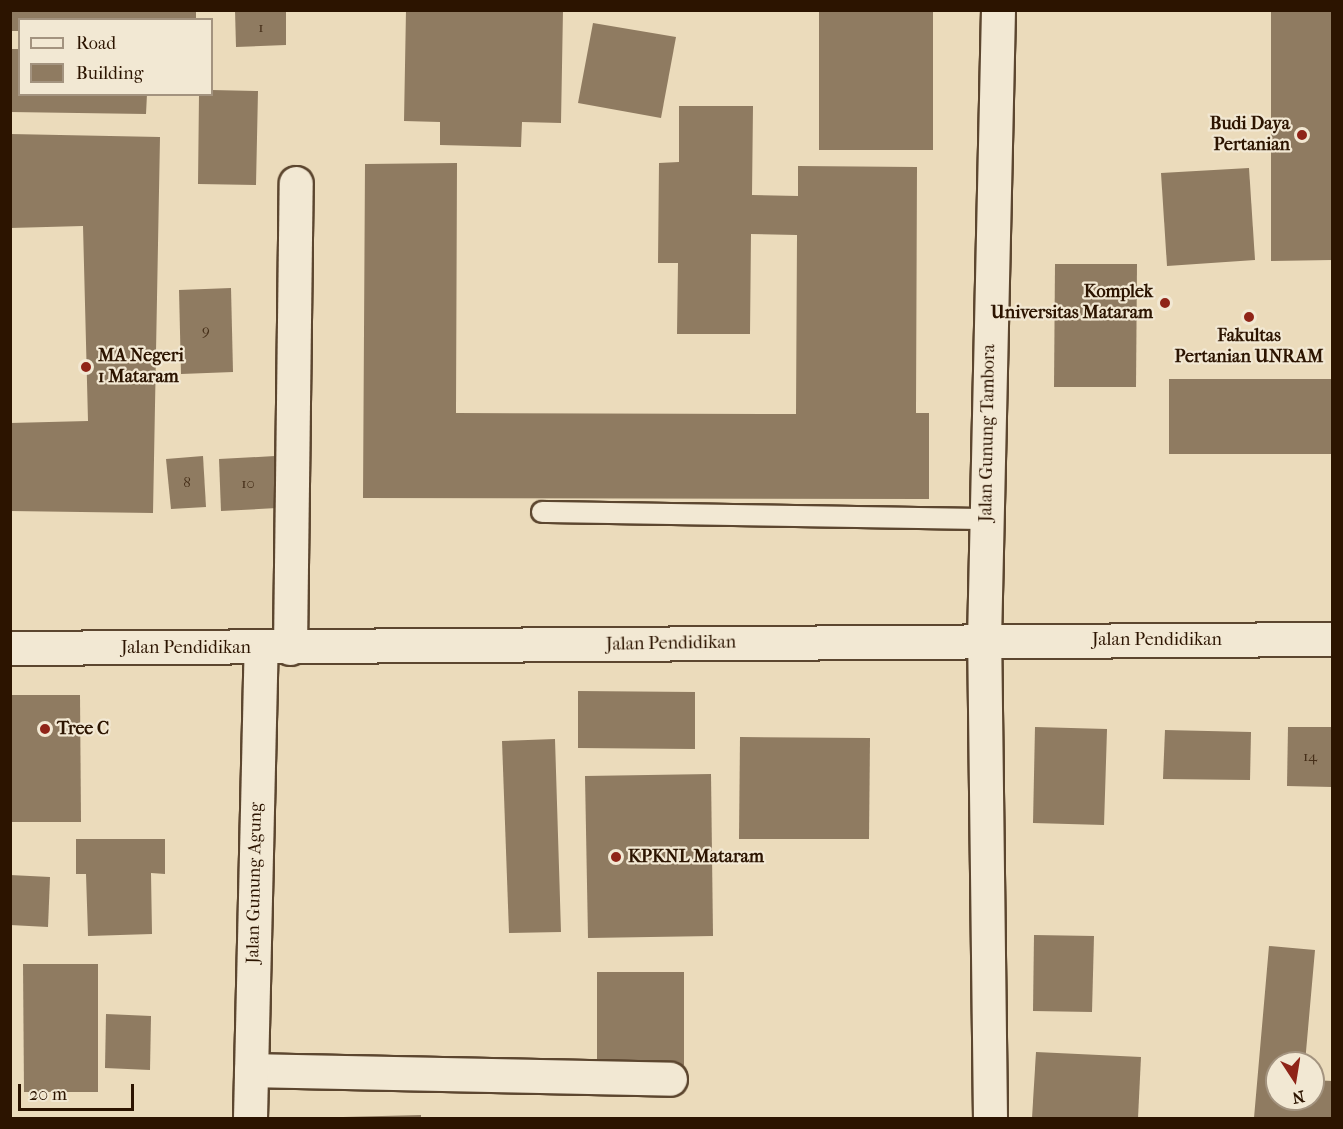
<!DOCTYPE html>
<html>
<head>
<meta charset="utf-8">
<style>
	body { margin:0 }
	#map { position:relative; width:1343px; height:1129px; overflow:hidden; background:#ebdbbb; font-family:"IM FELL French Canon",serif }
	div>[style] { position:absolute }
	[style*='--x'] { left:calc(var(--x)*1px); top:calc(var(--y)*1px); width:calc(var(--w)*1px); rotate:calc(var(--a)*1deg) }
	.building>* { inset:0; background:#8f7b61 }
	.roads { filter:drop-shadow(2px 0 #5c462f) drop-shadow(-2px 0 #5c462f) drop-shadow(0 2px #5c462f) drop-shadow(0 -2px #5c462f) }
	.service>* { height:20px; margin:-10px; padding:0 10px; transform-origin:10px; border-radius:10px; background:#f2e8d3 }
	.minor>* { height:33px; margin:-16.5px; padding:0 16.5px; transform-origin:16.5px; border-radius:16.5px; background:#f2e8d3 }
	.secondary>* { height:33px; margin:-16.5px; padding:0 16.5px; transform-origin:16.5px; border-radius:16.5px; background:#f2e8d3 }
	.dots>* { width:16px; height:16px; translate:-50% -50%; box-sizing:border-box; border:3px solid #f2e8d3; border-radius:50% }
	span { translate:-50% -50%; white-space:nowrap; text-align:center; line-height:1.15; -webkit-text-stroke:4.5px #f2e8d3; paint-order:stroke }
	.number-label { font-size:15px; color:#452e18 }
	.number-label span { -webkit-text-stroke-width:0 }
	.poi-label { font-size:18px; color:#2c1400; font-weight:700 }
	.right { translate:-100% -50%; text-align:right }
	.left { translate:0 -50%; text-align:left }
	.street-label { font-size:18px; color:#2c1400 }
	.frame { position:absolute; inset:0; border:12px solid #2c1400; pointer-events:none }
	.legend { position:absolute; left:18px; top:18px; width:195px; height:78px; box-sizing:border-box; background:#f2e8d3; border:2px solid #a3937f; margin:0; padding:8px 10px; list-style:none; font-size:18px; color:#2c1400 }
	.legend li { display:flex; align-items:center; gap:12px; height:30px }
	.legend b { width:30px; border:2px solid #a3937f }
	.north { position:absolute; left:1265px; top:1051px; width:60px; height:60px; box-sizing:border-box; background:#f2e8d3; border:2px solid #a3937f; border-radius:50%; rotate:168deg; font-size:16px; font-weight:700; line-height:24px; text-align:center; color:#2c1400 }
	.north::after { content:''; display:block; margin:auto; width:21px; height:27px; background:#8f2418; clip-path:polygon(50% 0,100% 100%,50% 72%,0 100%) }
	.scale { position:absolute; left:18px; top:1084px; width:116px; height:27px; box-sizing:border-box; border:3px solid #2c1400; border-top:0; padding-left:8px; font-size:18px; line-height:21px; white-space:nowrap; color:#2c1400; -webkit-text-stroke:4px #f2e8d3; paint-order:stroke }
</style>
</head>
<body>
<div id="map">
	<div class="building">
		<div style="clip-path:polygon(10px 10px,196px 10px,196px 20px,20px 20px,20px 31px,10px 31px)"></div>
		<div style="clip-path:polygon(235px 10px,286px 10px,286px 45px,236px 47px)"></div>
		<div style="clip-path:polygon(406px 10px,563px 10px,561px 123px,522px 122px,521px 147px,440px 145px,440px 122px,404px 121px)"></div>
		<div style="clip-path:polygon(819px 10px,933px 10px,933px 150px,819px 150px)"></div>
		<div style="clip-path:polygon(1271px 10px,1332px 10px,1332px 260px,1271px 261px)"></div>
		<div style="clip-path:polygon(593px 23px,676px 37px,661px 118px,578px 103px)"></div>
		<div style="clip-path:polygon(10px 49px,20px 49px,20px 94px,147px 94px,146px 114px,10px 112px)"></div>
		<div style="clip-path:polygon(212px 90px,258px 91px,256px 185px,198px 184px,199px 94px,212px 94px)"></div>
		<div style="clip-path:polygon(679px 106px,753px 106px,752px 195px,798px 196px,798px 166px,917px 167px,916px 413px,929px 413px,929px 499px,363px 498px,365px 164px,457px 163px,456px 413px,796px 414px,797px 235px,751px 234px,750px 334px,677px 334px,678px 263px,658px 263px,659px 163px,679px 162px)"></div>
		<div style="clip-path:polygon(10px 134px,160px 137px,153px 513px,10px 511px,10px 423px,88px 421px,83px 226px,10px 228px)"></div>
		<div style="clip-path:polygon(1249px 168px,1255px 260px,1167px 266px,1161px 173px)"></div>
		<div style="clip-path:polygon(1055px 264px,1137px 264px,1136px 387px,1054px 387px)"></div>
		<div style="clip-path:polygon(231px 288px,233px 372px,181px 374px,179px 290px)"></div>
		<div style="clip-path:polygon(1169px 379px,1332px 379px,1332px 454px,1169px 454px)"></div>
		<div style="clip-path:polygon(203px 456px,206px 507px,171px 509px,166px 459px)"></div>
		<div style="clip-path:polygon(275px 456px,277px 508px,221px 511px,219px 459px)"></div>
		<div style="clip-path:polygon(578px 691px,695px 692px,695px 749px,578px 748px)"></div>
		<div style="clip-path:polygon(10px 695px,80px 695px,81px 822px,11px 822px)"></div>
		<div style="clip-path:polygon(1035px 727px,1107px 729px,1104px 825px,1033px 823px)"></div>
		<div style="clip-path:polygon(1288px 727px,1332px 727px,1332px 787px,1287px 786px)"></div>
		<div style="clip-path:polygon(1165px 730px,1251px 732px,1250px 780px,1163px 779px)"></div>
		<div style="clip-path:polygon(740px 737px,870px 738px,869px 839px,739px 839px)"></div>
		<div style="clip-path:polygon(555px 739px,561px 932px,509px 933px,502px 741px)"></div>
		<div style="clip-path:polygon(711px 774px,713px 936px,588px 938px,585px 776px)"></div>
		<div style="clip-path:polygon(76px 839px,165px 839px,165px 874px,151px 873px,152px 934px,88px 936px,86px 874px,76px 874px)"></div>
		<div style="clip-path:polygon(10px 875px,50px 877px,48px 927px,10px 925px)"></div>
		<div style="clip-path:polygon(1034px 935px,1094px 936px,1092px 1012px,1033px 1011px)"></div>
		<div style="clip-path:polygon(1269px 946px,1315px 950px,1305px 1063px,1277px 1063px,1277px 1099px,1313px 1099px,1313px 1080px,1332px 1081px,1332px 1118px,1254px 1118px)"></div>
		<div style="clip-path:polygon(23px 964px,98px 964px,98px 1092px,24px 1092px)"></div>
		<div style="clip-path:polygon(597px 972px,684px 972px,684px 1065px,597px 1065px)"></div>
		<div style="clip-path:polygon(106px 1014px,151px 1016px,150px 1070px,105px 1068px)"></div>
		<div style="clip-path:polygon(1036px 1052px,1141px 1057px,1138px 1118px,1032px 1118px)"></div>
		<div style="clip-path:polygon(421px 1115px,421px 1118px,343px 1118px,343px 1117px)"></div>
	</div>
	<div class="roads">
		<div class="service">
			<div style="--x:542;--y:512;--w:444;--a:0.9"></div>
		</div>
		<div class="minor">
			<div style="--x:290;--y:648;--w:465;--a:-89.3"></div>
			<div style="--x:251;--y:1070;--w:419;--a:1.2"></div>
			<div style="--x:250;--y:1118;--w:470;--a:-88.7"></div>
			<div style="--x:990;--y:1118;--w:477;--a:-90.7"></div>
			<div style="--x:984;--y:641;--w:631;--a:-88.73"></div>
		</div>
		<div class="secondary">
			<div style="--x:10;--y:648;--w:1322;--a:-0.39"></div>
		</div>
	</div>
	<div class="dots">
		<div style="left:1302px;top:135px;background:#8f2418"></div>
		<div style="left:1165px;top:303px;background:#8f2418"></div>
		<div style="left:1249px;top:317px;background:#8f2418"></div>
		<div style="left:86px;top:367px;background:#8f2418"></div>
		<div style="left:45px;top:729px;background:#8f2418"></div>
		<div style="left:616px;top:857px;background:#8f2418"></div>
	</div>
	<div class="number-label">
		<span style="left:261px;top:28px">1</span>
		<span style="left:206px;top:331px">9</span>
		<span style="left:187px;top:483px">8</span>
		<span style="left:248px;top:484px">10</span>
		<span style="left:1310px;top:757px">14</span>
	</div>
	<div class="poi-label">
		<span class="right" style="left:1290px;top:135px">Budi Daya<br>Pertanian</span>
		<span class="right" style="left:1153px;top:303px">Komplek<br>Universitas Mataram</span>
		<span style="left:1249px;top:347px">Fakultas<br>Pertanian UNRAM</span>
		<span class="left" style="left:98px;top:367px">MA Negeri<br>1 Mataram</span>
		<span class="left" style="left:57px;top:729px">Tree C</span>
		<span class="left" style="left:628px;top:857px">KPKNL Mataram</span>
	</div>
	<div class="street-label">
		<span style="left:988px;top:433px;rotate:-89deg">Jalan Gunung Tambora</span>
		<span style="left:1157px;top:640px">Jalan Pendidikan</span>
		<span style="left:671px;top:644px;rotate:-1deg">Jalan Pendidikan</span>
		<span style="left:186px;top:648px">Jalan Pendidikan</span>
		<span style="left:255px;top:883px;rotate:-89deg">Jalan Gunung Agung</span>
	</div>
	<div class="frame"></div>
	<ul class="legend">
	<li><b style="height:8px;background:#f2e8d3"></b>Road</li>
	<li><b style="height:16px;background:#8f7b61"></b>Building</li>
	</ul>
	<div class="north">N</div>
	<div class="scale">20 m</div>
</div>
</body>
</html>
